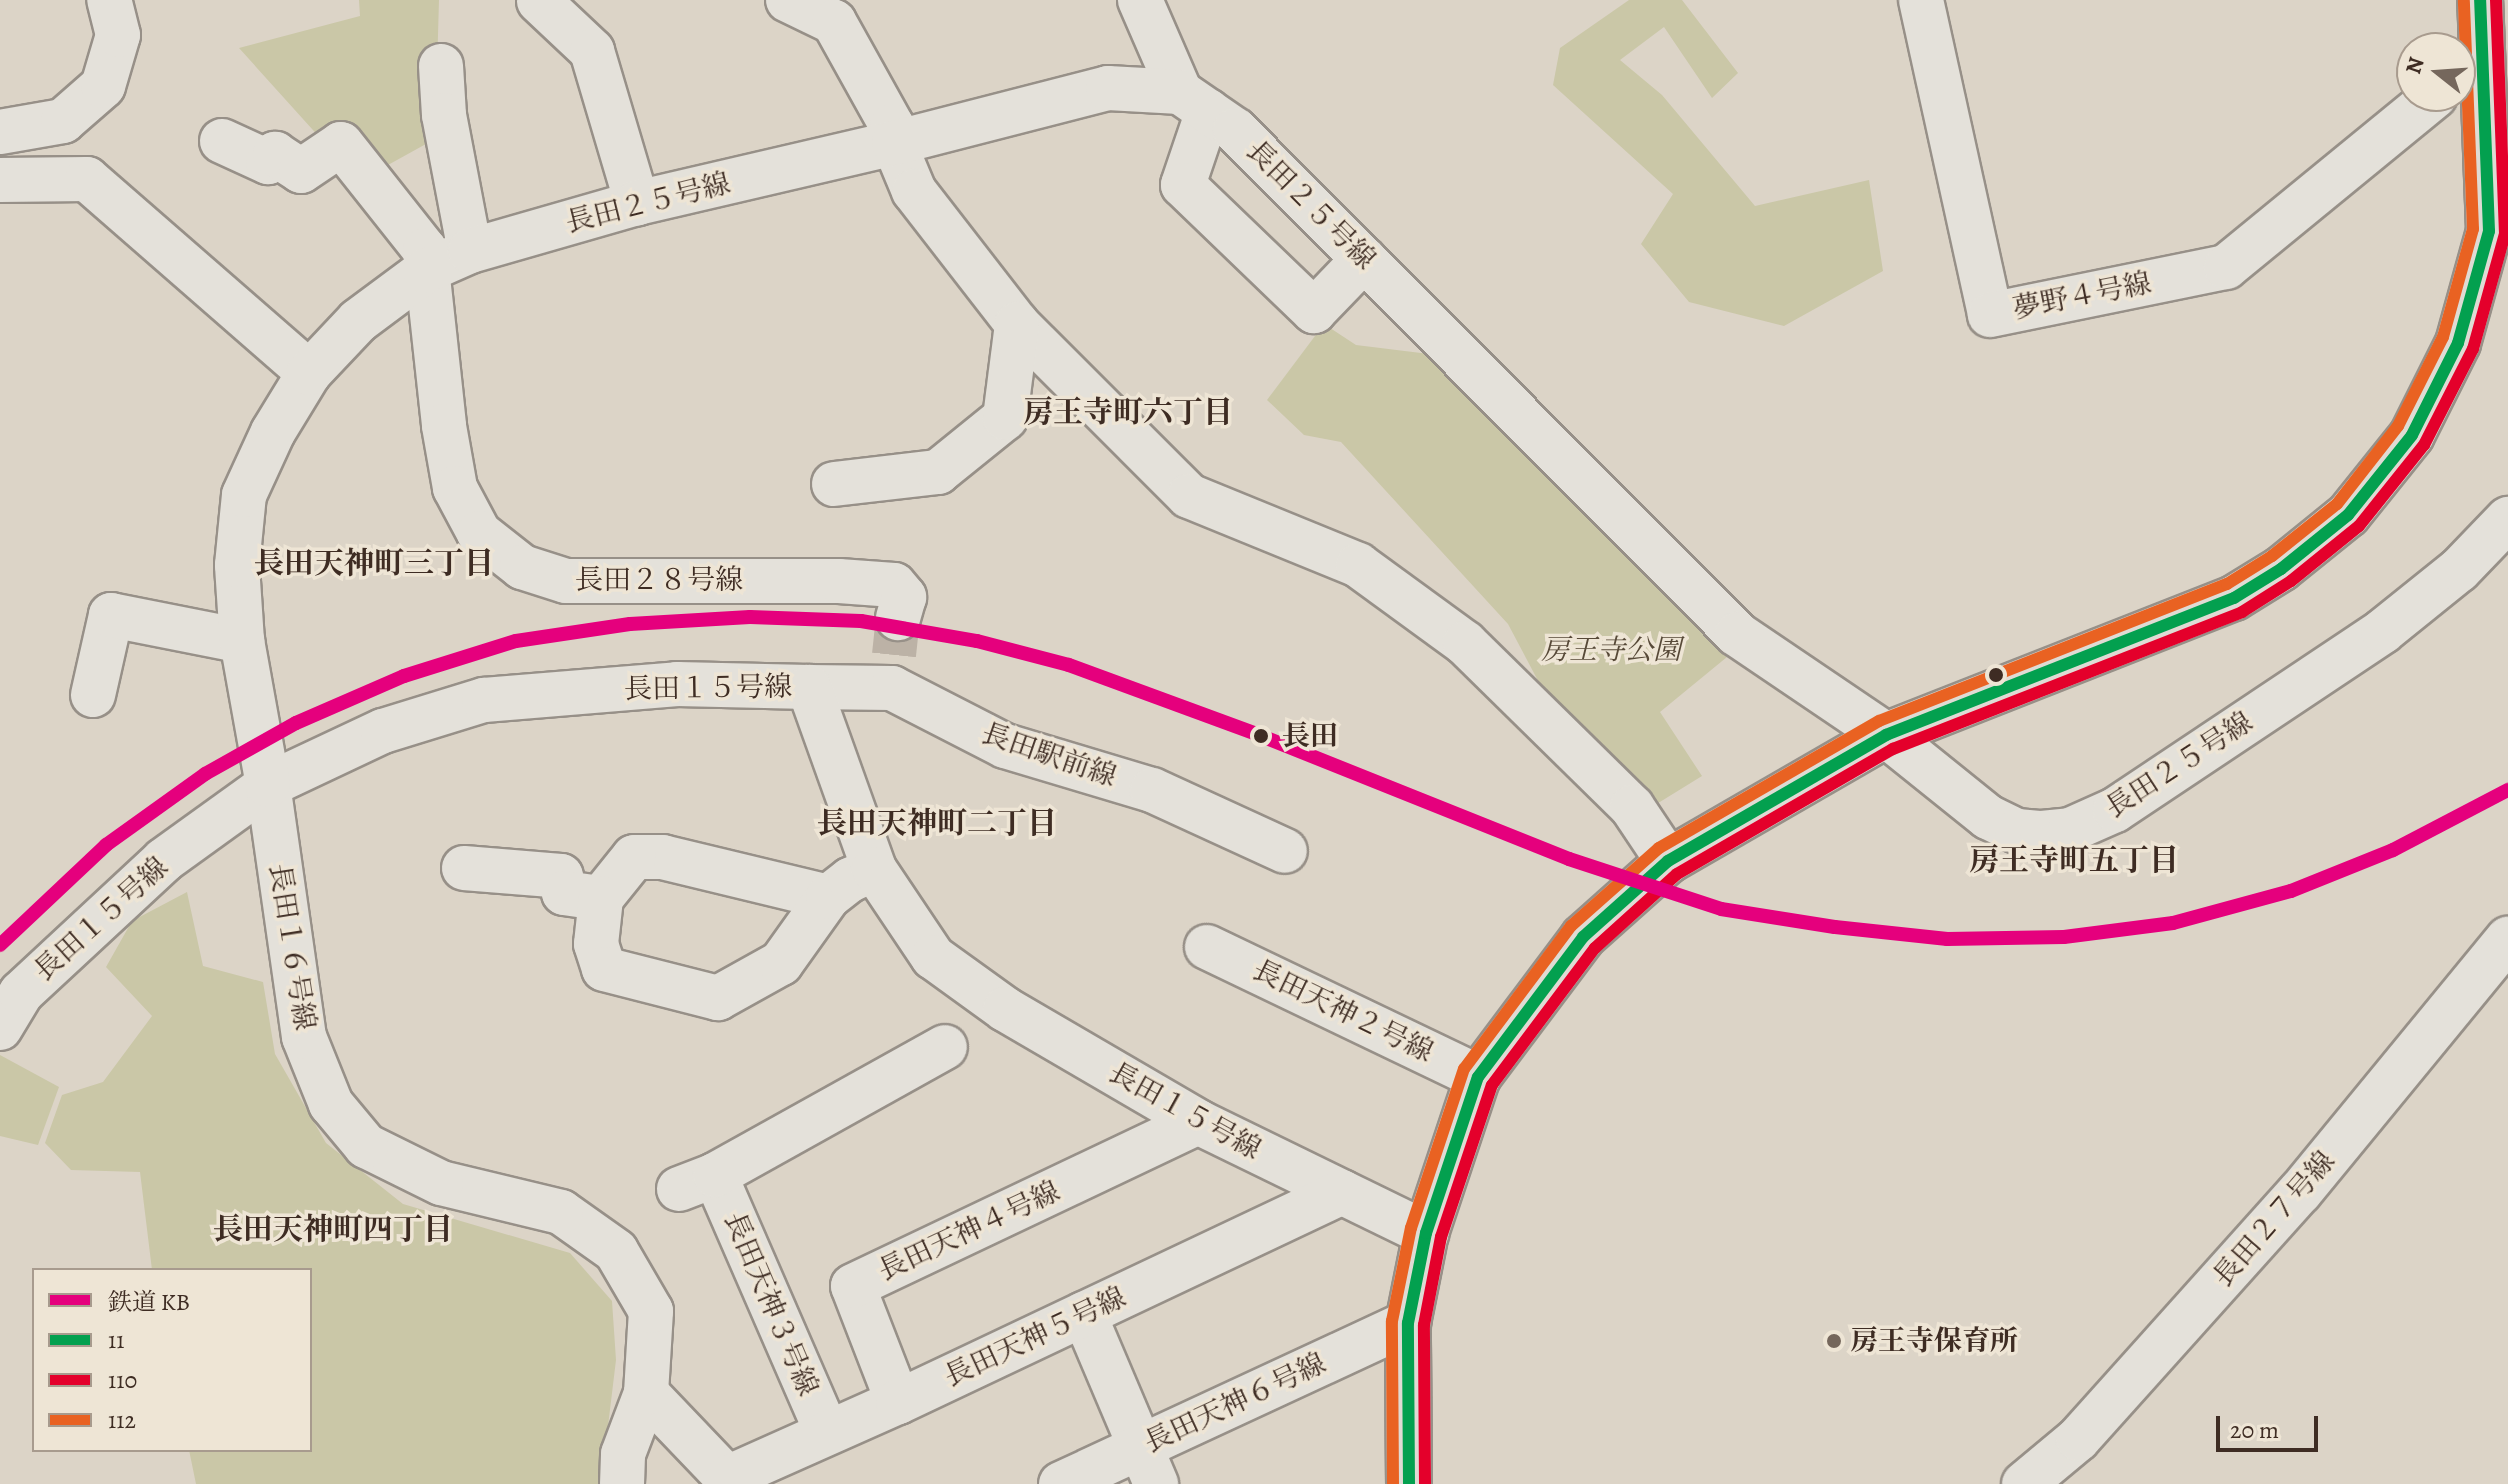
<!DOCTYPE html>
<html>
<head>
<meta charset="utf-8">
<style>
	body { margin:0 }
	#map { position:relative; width:2508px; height:1484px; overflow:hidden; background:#dcd4c7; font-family:Alegreya,"Noto Serif JP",serif }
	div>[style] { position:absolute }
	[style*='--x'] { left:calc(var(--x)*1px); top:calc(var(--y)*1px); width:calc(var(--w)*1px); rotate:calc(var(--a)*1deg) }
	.green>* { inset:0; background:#cac7a7 }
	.minor-tunnel>* { height:44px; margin-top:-22px; transform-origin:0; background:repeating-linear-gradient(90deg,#bcb2a6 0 44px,transparent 0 66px) }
	.roads { filter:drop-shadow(2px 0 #979088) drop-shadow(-2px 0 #979088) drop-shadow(0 2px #979088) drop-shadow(0 -2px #979088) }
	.minor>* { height:44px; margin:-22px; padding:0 22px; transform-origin:22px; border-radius:22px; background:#e4e1da }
	.major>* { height:44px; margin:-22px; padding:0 22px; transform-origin:22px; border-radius:22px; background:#dfdbd4 }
	.bus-1>* { height:12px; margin:-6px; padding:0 6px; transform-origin:6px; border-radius:6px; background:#03a04f }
	.bus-2>* { height:12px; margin:-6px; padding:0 6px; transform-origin:6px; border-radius:6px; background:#e4002b }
	.bus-3>* { height:12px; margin:-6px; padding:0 6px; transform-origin:6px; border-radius:6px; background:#e96222 }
	.rail-1>* { height:14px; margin:-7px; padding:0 7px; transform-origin:7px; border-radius:7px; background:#e5007d }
	.dots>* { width:22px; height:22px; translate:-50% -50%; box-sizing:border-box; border:4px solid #eee5d5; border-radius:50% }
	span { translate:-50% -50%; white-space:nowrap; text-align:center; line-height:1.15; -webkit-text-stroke:7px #eee5d5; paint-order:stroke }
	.street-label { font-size:28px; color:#3e2c23 }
	.park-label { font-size:28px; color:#574938; font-style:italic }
	.stop-label { font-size:28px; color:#3e2c23; font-weight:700 }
	.left { translate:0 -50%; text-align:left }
	.poi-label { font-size:28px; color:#3e2c23; font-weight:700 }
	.neighbourhood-label { font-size:30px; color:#3e2c23; font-weight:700 }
	.legend { position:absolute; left:32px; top:1268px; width:280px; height:184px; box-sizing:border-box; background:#eee5d5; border:2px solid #a89b8e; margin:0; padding:10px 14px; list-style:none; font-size:24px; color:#3e2c23 }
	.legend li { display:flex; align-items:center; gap:16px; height:40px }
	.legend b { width:40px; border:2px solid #a89b8e }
	.north { position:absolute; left:2396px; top:32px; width:80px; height:80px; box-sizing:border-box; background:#eee5d5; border:2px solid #a89b8e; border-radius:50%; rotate:287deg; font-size:22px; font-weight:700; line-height:32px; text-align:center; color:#3e2c23 }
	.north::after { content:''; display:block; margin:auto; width:28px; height:36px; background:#75675c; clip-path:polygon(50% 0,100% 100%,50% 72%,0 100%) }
	.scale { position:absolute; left:2216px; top:1416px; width:102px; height:36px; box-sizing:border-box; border:4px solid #3e2c23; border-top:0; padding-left:10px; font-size:24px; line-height:28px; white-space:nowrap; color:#3e2c23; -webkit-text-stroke:6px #eee5d5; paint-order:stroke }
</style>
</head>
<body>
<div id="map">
	<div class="green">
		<div style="clip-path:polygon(359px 0,439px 0,435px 139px,359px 181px,239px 48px,360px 16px)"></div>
		<div style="clip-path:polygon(1629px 0,1682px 0,1738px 73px,1712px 98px,1664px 27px,1620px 60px,1662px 95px,1755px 206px,1869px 180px,1883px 271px,1784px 326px,1689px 302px,1641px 244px,1673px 194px,1553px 85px,1560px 48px)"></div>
		<div style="clip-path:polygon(1324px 324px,1356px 345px,1429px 354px,1727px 657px,1660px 712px,1702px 776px,1655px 805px,1545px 694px,1508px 624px,1341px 442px,1304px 435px,1267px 400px)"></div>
		<div style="clip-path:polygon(187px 892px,203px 966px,263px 982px,275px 1054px,326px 1143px,403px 1204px,570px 1253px,612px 1301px,616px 1360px,601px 1484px,196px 1484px,189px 1450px,310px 1450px,310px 1270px,152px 1270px,140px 1172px,71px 1170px,45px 1143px,62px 1095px,103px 1082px,152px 1016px,106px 967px,132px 921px)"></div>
		<div style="clip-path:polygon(0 1055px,59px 1087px,38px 1145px,0 1136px)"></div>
	</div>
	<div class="minor-tunnel">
		<div style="--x:894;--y:655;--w:37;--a:-84"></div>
	</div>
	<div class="roads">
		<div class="minor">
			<div style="--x:788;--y:0;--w:51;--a:25.6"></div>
			<div style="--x:834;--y:22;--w:119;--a:60.9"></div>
			<div style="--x:892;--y:126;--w:17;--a:83"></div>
			<div style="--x:894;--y:143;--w:52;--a:67.4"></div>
			<div style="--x:914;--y:191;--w:168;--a:52.2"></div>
			<div style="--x:1017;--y:324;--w:243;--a:45"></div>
			<div style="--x:1189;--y:496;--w:183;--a:22.2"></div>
			<div style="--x:1358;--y:565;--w:132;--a:36.1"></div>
			<div style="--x:1465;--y:643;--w:234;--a:44.5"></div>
			<div style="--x:1632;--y:807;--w:65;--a:56.3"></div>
			<div style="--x:1140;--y:0;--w:100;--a:66.5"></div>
			<div style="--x:1921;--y:0;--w:322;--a:77.6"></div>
			<div style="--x:1990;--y:315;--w:241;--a:-11.5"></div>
			<div style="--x:2226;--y:267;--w:270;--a:-39.3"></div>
			<div style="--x:539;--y:1;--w:73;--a:43.3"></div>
			<div style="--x:592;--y:51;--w:159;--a:73.5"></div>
			<div style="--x:441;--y:66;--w:49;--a:86.5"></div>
			<div style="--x:444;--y:115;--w:138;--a:79.2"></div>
			<div style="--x:1208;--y:111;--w:78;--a:108.7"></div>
			<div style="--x:1183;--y:185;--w:182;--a:43.9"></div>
			<div style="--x:1314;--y:311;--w:72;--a:-46.1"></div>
			<div style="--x:0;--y:132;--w:64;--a:-9.9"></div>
			<div style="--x:63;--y:121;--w:53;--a:-41.2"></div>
			<div style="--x:103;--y:86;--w:53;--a:-73.6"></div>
			<div style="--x:118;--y:35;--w:36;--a:-104"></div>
			<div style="--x:222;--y:141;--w:51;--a:24.5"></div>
			<div style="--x:268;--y:162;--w:11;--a:-49"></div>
			<div style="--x:275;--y:154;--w:31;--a:33"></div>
			<div style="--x:301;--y:171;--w:48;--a:-34"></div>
			<div style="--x:341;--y:144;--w:135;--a:51.6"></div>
			<div style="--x:425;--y:250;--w:177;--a:83.8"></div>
			<div style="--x:444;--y:426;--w:63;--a:79.9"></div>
			<div style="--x:455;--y:488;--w:51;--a:61.9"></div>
			<div style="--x:479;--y:533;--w:55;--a:38.3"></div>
			<div style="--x:522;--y:567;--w:46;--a:17.7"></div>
			<div style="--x:566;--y:581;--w:273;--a:0"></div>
			<div style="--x:839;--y:581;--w:55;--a:4.2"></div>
			<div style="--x:894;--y:585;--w:16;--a:50"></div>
			<div style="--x:904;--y:597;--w:22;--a:106"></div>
			<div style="--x:0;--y:180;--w:87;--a:-0.7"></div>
			<div style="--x:87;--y:179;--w:295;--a:41.1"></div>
			<div style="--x:834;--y:484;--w:105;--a:-6.6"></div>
			<div style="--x:938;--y:472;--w:86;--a:-38.9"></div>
			<div style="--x:1005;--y:418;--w:95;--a:-82.7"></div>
			<div style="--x:809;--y:687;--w:83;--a:0.7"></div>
			<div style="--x:892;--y:688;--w:127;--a:27.2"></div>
			<div style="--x:1005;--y:746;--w:153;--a:16.7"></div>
			<div style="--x:1152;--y:790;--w:146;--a:24.6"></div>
			<div style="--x:93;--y:695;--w:82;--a:-77.3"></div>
			<div style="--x:111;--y:615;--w:134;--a:11.2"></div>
			<div style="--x:464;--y:868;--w:97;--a:4.7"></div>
			<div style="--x:561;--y:876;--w:17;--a:80"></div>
			<div style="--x:564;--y:893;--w:37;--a:8"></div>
			<div style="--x:828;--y:897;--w:170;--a:-166.4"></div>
			<div style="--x:663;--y:857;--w:29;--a:180"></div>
			<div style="--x:634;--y:857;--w:53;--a:128.8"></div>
			<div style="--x:601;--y:898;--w:46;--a:96.2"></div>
			<div style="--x:596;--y:944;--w:26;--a:72"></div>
			<div style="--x:604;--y:969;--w:118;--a:14.3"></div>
			<div style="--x:718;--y:998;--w:72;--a:-29.1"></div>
			<div style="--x:781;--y:963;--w:81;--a:-54.5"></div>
			<div style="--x:828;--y:897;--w:28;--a:-38"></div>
			<div style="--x:850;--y:880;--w:26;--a:-25"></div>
			<div style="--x:1207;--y:947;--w:301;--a:25.6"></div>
			<div style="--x:0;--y:1028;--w:41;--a:-59"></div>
			<div style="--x:21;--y:993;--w:195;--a:-42.9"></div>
			<div style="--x:164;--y:860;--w:128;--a:-35.8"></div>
			<div style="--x:268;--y:785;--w:127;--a:-25.2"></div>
			<div style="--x:383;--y:731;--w:106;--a:-17.1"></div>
			<div style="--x:484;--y:700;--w:194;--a:-4.7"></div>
			<div style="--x:677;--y:684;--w:132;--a:1.3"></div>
			<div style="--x:809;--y:687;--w:193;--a:70.3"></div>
			<div style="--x:874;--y:869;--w:106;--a:56.2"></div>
			<div style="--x:933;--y:957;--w:89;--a:35.8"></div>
			<div style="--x:1005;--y:1009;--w:224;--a:30.3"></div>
			<div style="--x:1198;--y:1122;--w:254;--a:26"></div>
			<div style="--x:715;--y:1175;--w:280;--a:66.5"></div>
			<div style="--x:679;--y:1189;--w:39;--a:-21"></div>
			<div style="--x:715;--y:1175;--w:263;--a:-29.1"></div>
			<div style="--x:1084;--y:1314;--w:185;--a:67"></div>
			<div style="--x:646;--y:1393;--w:126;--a:46.3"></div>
			<div style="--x:898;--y:1402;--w:124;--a:-111.2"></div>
			<div style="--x:853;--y:1286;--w:382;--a:-25.4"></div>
			<div style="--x:727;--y:1478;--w:187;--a:-24"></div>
			<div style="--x:898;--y:1402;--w:491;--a:-25.3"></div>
			<div style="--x:622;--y:1484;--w:30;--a:-88"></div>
			<div style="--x:623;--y:1454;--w:65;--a:-69.3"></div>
			<div style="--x:646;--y:1393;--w:82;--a:-86.5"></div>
			<div style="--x:651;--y:1311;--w:69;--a:-120.3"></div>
			<div style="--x:616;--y:1251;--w:67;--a:-144.7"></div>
			<div style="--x:561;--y:1212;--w:123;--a:-166.4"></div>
			<div style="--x:441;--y:1183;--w:84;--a:-153.7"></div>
			<div style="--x:366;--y:1146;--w:55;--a:-129.8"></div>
			<div style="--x:331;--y:1104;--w:72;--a:-111.9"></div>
			<div style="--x:304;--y:1037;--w:255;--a:-98.1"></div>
			<div style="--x:268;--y:785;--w:146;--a:-100.2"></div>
			<div style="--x:242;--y:641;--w:76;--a:-93.8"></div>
			<div style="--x:237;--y:565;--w:70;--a:-84.3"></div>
			<div style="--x:244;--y:495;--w:69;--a:-65.3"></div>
			<div style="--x:273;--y:432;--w:69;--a:-58.6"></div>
			<div style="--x:309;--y:373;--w:71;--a:-46.7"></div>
			<div style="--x:358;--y:321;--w:84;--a:-36.7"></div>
			<div style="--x:425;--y:271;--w:49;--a:-24"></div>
			<div style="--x:470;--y:251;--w:174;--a:-16"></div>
			<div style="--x:637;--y:203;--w:264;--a:-13.1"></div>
			<div style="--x:894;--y:143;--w:221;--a:-14.4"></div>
			<div style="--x:1108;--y:88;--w:72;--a:3.2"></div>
			<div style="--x:1180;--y:92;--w:67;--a:34.6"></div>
			<div style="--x:1235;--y:130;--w:711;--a:45.11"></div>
			<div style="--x:1737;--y:634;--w:180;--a:34.1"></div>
			<div style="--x:1886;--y:735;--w:131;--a:38.8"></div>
			<div style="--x:1988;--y:817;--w:32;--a:26"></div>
			<div style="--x:2017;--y:831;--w:25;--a:5"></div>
			<div style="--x:2042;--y:833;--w:28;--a:-6"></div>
			<div style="--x:2070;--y:830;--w:49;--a:-24"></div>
			<div style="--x:2115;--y:810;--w:322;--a:-33.7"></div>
			<div style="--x:2383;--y:631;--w:97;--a:-38.8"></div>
			<div style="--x:2459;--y:570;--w:71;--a:-46.1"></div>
			<div style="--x:1061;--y:1484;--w:383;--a:-24.9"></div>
			<div style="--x:2024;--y:1484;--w:70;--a:-39.8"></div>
			<div style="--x:2078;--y:1439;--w:332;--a:-48.1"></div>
			<div style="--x:2300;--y:1192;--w:328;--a:-50.6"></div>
		</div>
		<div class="major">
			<div style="--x:1409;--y:1484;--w:161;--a:-90.4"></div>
			<div style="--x:1408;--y:1323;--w:92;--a:-78.7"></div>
			<div style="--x:1426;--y:1233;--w:164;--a:-71.6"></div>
			<div style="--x:1478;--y:1077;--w:175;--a:-53.1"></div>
			<div style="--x:1583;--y:937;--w:114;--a:-41.8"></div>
			<div style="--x:1668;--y:861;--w:252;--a:-30"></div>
			<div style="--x:1886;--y:735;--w:374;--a:-21.5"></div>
			<div style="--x:2234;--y:598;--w:55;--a:-31.7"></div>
			<div style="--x:2281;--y:569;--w:86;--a:-38.9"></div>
			<div style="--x:2348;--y:515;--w:102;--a:-51.3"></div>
			<div style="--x:2412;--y:435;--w:103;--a:-63.4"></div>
			<div style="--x:2458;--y:343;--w:116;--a:-74.5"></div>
			<div style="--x:2489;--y:231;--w:231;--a:-92.2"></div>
		</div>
	</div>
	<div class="bus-1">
		<div style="--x:1409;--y:1484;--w:161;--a:-90.4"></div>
		<div style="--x:1408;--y:1323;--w:92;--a:-78.7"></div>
		<div style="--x:1426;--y:1233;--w:164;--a:-71.6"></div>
		<div style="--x:1478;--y:1077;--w:175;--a:-53.1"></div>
		<div style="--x:1583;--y:937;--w:114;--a:-41.8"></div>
		<div style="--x:1668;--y:861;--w:252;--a:-30"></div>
		<div style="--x:1886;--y:735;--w:374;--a:-21.5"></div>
		<div style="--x:2234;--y:598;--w:55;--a:-31.7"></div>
		<div style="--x:2281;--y:569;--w:86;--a:-38.9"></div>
		<div style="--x:2348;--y:515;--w:102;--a:-51.3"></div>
		<div style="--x:2412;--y:435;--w:103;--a:-63.4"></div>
		<div style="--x:2458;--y:343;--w:116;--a:-74.5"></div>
		<div style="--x:2489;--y:231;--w:231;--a:-92.2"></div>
	</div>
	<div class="bus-2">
		<div style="--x:1425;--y:1484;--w:159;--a:-90.4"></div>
		<div style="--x:1424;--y:1325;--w:90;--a:-79.1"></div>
		<div style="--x:1441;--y:1237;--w:160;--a:-71.5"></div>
		<div style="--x:1492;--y:1085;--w:171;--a:-53.1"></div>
		<div style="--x:1595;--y:948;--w:110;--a:-42.1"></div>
		<div style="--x:1677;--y:874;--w:250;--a:-30.1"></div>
		<div style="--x:1893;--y:749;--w:375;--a:-21.4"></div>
		<div style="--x:2242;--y:612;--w:58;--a:-32.3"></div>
		<div style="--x:2291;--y:581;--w:87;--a:-39"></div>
		<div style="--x:2359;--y:526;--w:104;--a:-51.3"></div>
		<div style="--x:2424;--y:445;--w:108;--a:-63"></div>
		<div style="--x:2473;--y:349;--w:119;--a:-74.5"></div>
		<div style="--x:2505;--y:234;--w:234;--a:-92.2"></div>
	</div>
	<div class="bus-3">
		<div style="--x:1393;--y:1484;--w:163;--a:-90.4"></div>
		<div style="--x:1392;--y:1321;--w:95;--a:-78.5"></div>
		<div style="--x:1411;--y:1228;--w:168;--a:-71.6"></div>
		<div style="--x:1464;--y:1069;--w:179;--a:-53.2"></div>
		<div style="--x:1571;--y:926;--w:118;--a:-41.6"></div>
		<div style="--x:1659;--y:848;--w:254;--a:-30"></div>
		<div style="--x:1879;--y:721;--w:374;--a:-21.5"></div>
		<div style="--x:2227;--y:584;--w:53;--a:-31.9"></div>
		<div style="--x:2272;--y:556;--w:83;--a:-38.7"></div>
		<div style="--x:2337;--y:504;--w:99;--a:-52"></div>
		<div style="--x:2398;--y:426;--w:100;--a:-63.2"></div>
		<div style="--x:2443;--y:337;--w:112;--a:-74.5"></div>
		<div style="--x:2473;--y:229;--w:228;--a:-92.3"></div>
	</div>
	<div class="rail-1">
		<div style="--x:0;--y:945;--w:146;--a:-43.3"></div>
		<div style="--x:106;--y:845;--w:122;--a:-35.6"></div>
		<div style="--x:205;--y:774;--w:104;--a:-29.3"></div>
		<div style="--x:296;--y:723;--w:118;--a:-23.5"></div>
		<div style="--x:404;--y:676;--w:117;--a:-17.4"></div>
		<div style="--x:516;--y:641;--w:115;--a:-8.5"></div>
		<div style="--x:630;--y:624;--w:120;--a:-3.3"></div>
		<div style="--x:750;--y:617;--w:111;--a:2.1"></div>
		<div style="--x:861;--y:621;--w:118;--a:9.8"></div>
		<div style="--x:977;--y:641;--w:95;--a:14.6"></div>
		<div style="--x:1069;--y:665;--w:202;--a:20.2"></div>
		<div style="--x:1259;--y:735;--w:334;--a:21.8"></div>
		<div style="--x:1569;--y:859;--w:160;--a:18.2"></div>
		<div style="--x:1721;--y:909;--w:115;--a:9"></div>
		<div style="--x:1835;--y:927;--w:113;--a:6.1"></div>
		<div style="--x:1947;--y:939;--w:117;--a:-1"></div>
		<div style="--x:2064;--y:937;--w:110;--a:-7.3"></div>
		<div style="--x:2173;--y:923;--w:122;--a:-15.2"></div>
		<div style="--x:2291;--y:891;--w:110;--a:-21.9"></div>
		<div style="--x:2393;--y:850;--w:130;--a:-27.6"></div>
	</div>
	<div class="dots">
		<div style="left:1996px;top:675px;background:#3e2c23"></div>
		<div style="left:1261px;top:736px;background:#3e2c23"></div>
		<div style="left:1834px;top:1341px;background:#75675c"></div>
	</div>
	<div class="street-label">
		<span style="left:648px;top:203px;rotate:-14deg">長田２５号線</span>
		<span style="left:1311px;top:205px;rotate:45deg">長田２５号線</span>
		<span style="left:2082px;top:296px;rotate:-11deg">夢野４号線</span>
		<span style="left:659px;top:580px">長田２８号線</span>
		<span style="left:708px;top:688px;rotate:-1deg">長田１５号線</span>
		<span style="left:1049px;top:755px;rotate:19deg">長田駅前線</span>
		<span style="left:2179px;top:765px;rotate:-33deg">長田２５号線</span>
		<span style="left:101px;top:919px;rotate:-42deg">長田１５号線</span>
		<span style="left:292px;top:947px;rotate:81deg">長田１６号線</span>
		<span style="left:1343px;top:1011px;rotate:26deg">長田天神２号線</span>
		<span style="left:1185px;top:1111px;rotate:29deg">長田１５号線</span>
		<span style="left:2274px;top:1219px;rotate:-49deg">長田２７号線</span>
		<span style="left:969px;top:1231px;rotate:-25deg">長田天神４号線</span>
		<span style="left:771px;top:1304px;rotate:67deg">長田天神３号線</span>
		<span style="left:1035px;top:1337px;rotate:-25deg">長田天神５号線</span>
		<span style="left:1235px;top:1403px;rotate:-25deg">長田天神６号線</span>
	</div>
	<div class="park-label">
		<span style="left:1611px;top:650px">房王寺公園</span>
	</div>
	<div class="stop-label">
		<span class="left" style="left:1282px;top:736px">長田</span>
	</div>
	<div class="poi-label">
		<span class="left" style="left:1850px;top:1341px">房王寺保育所</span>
	</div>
	<div class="neighbourhood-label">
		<span style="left:1128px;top:412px">房王寺町六丁目</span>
		<span style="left:374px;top:563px">長田天神町三丁目</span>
		<span style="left:937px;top:823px">長田天神町二丁目</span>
		<span style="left:2074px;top:860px">房王寺町五丁目</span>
		<span style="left:333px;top:1229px">長田天神町四丁目</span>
	</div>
	<ul class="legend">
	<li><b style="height:10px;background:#e5007d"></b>鉄道 KB</li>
	<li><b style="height:10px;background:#03a04f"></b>11</li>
	<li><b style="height:10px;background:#e4002b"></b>110</li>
	<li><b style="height:10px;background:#e96222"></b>112</li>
	</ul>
	<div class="north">N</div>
	<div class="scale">20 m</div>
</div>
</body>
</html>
